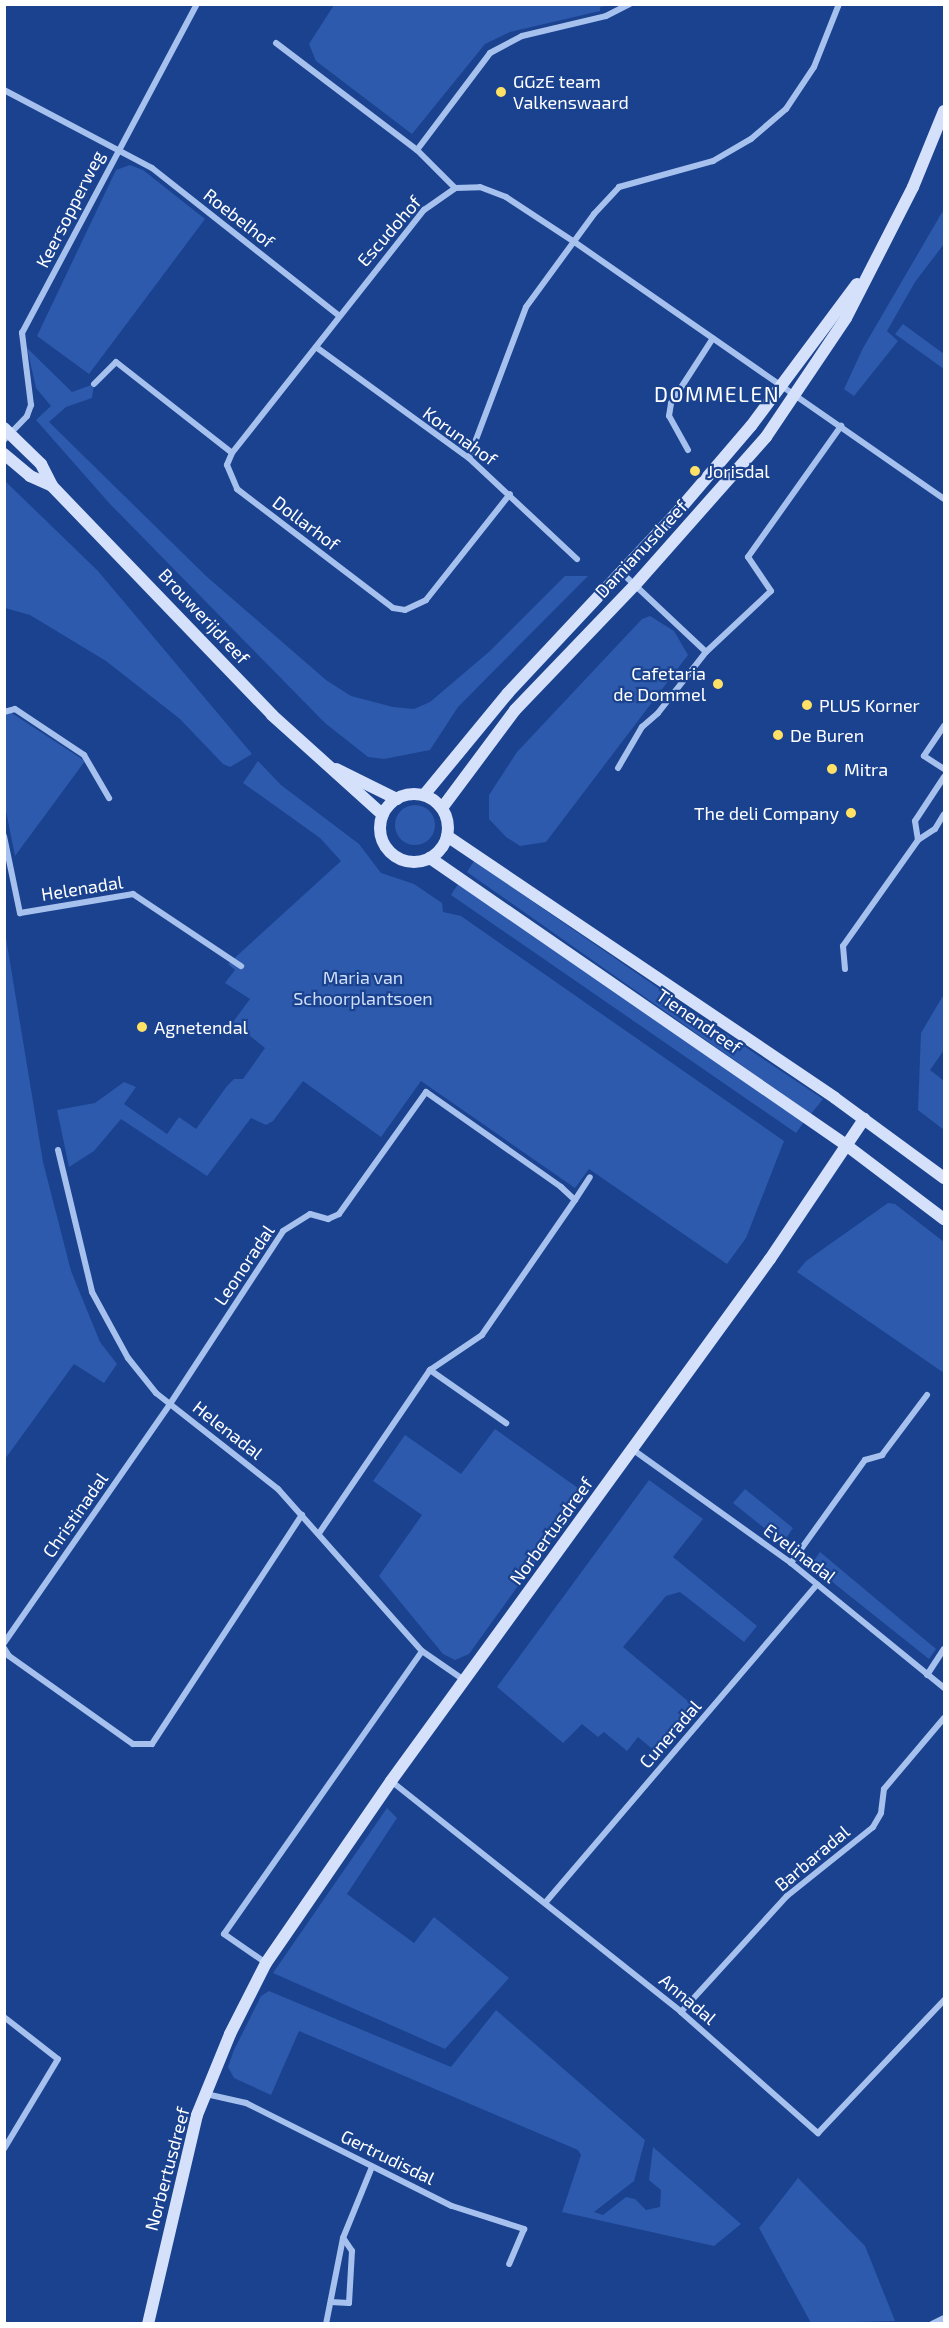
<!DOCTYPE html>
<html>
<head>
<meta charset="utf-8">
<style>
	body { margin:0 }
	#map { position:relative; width:949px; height:2328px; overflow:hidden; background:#1a428f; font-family:"Exo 2",sans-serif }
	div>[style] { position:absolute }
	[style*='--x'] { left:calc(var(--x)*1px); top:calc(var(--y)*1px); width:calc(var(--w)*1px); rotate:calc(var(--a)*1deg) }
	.green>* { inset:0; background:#2d5aad }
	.round { border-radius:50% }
	.street>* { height:6px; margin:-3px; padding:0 3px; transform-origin:3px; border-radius:3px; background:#a7c1ee }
	.secondary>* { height:12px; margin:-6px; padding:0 6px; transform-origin:6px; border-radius:6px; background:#d5e1fa }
	.secondary>.ring { margin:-6px; padding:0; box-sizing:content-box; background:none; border:12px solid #d5e1fa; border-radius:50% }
	.dots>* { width:16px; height:16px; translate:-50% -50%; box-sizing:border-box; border:3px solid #1a428f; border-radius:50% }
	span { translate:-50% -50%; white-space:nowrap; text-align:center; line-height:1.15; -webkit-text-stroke:4.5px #1a428f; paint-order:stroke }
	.poi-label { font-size:18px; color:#fff }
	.left { translate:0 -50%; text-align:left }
	.right { translate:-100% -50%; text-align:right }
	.street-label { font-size:18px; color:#fff }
	.park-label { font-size:18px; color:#cedefa }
	.quarter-label { font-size:21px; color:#fff; letter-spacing:1.5px }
	.frame { position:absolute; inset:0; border:6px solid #fff; pointer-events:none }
</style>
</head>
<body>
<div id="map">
	<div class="green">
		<div style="clip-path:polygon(334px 5px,334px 4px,610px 5px,600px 7px,600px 11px,510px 32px,485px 44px,412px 134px,316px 61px,309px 44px)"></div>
		<div style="clip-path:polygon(130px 165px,143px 170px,205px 219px,89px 374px,37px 336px,116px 170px)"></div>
		<div style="clip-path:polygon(944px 209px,944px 244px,915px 282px,887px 331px,898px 341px,854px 396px,844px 389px,863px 348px)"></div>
		<div style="clip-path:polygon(903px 324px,944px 354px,944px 369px,895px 334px)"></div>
		<div style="clip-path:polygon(27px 348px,72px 392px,94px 384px,92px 398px,66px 407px,49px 422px,206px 576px,326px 680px,351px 696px,393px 707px,414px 709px,430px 702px,490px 651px,565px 576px,588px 576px,458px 707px,430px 750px,384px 759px,368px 757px,325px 723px,110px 504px,36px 420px,51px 406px,36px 388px)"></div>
		<div style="clip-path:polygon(5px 481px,98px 571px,252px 754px,230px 767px,223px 764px,180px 719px,106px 661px,30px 615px,5px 608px)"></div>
		<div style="clip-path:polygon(650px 616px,674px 631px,688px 655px,546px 842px,520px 846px,506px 837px,489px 819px,489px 795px,517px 752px,642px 619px)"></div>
		<div style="clip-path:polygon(4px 708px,85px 761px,15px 856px,5px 806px)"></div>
		<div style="clip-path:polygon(258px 761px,281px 785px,359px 844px,381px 873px,414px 884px,442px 903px,443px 912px,461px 916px,784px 1141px,746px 1238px,727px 1264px,589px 1169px,575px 1188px,421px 1081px,381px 1137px,303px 1081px,273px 1121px,266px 1125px,251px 1118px,207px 1176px,121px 1119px,94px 1151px,69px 1167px,57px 1110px,95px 1103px,124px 1082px,136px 1087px,124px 1104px,167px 1134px,179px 1117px,196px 1129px,227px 1086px,234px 1079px,243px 1079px,265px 1048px,233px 1022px,250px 999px,225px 983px,235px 970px,228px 964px,341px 861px,320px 838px,243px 783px)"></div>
		<div class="round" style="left:395px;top:805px;width:40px;height:40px"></div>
		<div style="clip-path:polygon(474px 861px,693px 1012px,823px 1099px,811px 1114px,467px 872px)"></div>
		<div style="clip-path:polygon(460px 881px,804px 1122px,796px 1133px,451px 895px)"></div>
		<div style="clip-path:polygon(5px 932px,43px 1162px,71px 1271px,100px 1342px,117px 1364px,104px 1383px,74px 1364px,5px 1459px)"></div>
		<div style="clip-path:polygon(944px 994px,944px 1050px,930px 1070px,944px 1081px,944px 1130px,918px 1110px,921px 1033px)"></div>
		<div style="clip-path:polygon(888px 1203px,895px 1204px,944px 1242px,944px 1373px,797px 1272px,806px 1261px)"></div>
		<div style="clip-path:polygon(495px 1429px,585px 1493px,469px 1654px,455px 1660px,443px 1654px,379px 1576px,422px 1515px,373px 1481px,405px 1435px,461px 1474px)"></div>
		<div style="clip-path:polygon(649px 1480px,703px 1519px,673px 1557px,757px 1626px,744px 1642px,680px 1592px,666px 1596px,623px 1647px,695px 1707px,657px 1753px,638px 1737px,627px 1751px,604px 1732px,598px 1737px,582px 1724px,563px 1743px,497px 1687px)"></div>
		<div style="clip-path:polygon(745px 1489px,793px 1528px,783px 1543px,733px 1503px)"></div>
		<div style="clip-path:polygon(820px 1552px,936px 1649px,929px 1659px,811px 1565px)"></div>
		<div style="clip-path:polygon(387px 1808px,397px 1818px,347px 1894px,414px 1943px,434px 1917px,509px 1978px,445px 2049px,273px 1973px)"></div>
		<div style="clip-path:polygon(269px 1991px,451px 2067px,496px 2010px,645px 2140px,634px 2181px,594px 2212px,603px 2215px,626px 2197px,635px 2199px,646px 2210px,660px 2207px,661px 2190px,649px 2180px,653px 2147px,741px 2224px,714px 2246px,562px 2212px,581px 2155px,578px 2150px,299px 2031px,271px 2095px,234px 2078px,228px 2067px,234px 2050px,261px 1996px)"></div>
		<div style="clip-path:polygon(798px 2178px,865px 2246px,895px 2321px,811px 2323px,759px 2228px)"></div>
	</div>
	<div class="street">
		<div style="--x:276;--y:43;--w:177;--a:37.2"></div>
		<div style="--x:417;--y:150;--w:54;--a:45"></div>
		<div style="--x:4;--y:90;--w:167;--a:27.8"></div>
		<div style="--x:152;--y:168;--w:237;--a:38.3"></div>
		<div style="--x:417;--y:150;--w:121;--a:-53"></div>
		<div style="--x:490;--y:53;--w:36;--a:-28"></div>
		<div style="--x:522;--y:36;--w:86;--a:-13.4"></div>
		<div style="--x:606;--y:16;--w:27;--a:-27"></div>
		<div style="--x:316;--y:347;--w:189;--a:36"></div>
		<div style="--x:469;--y:458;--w:148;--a:43.1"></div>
		<div style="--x:94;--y:384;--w:31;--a:-45"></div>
		<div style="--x:116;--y:362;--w:147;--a:38.1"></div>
		<div style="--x:232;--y:453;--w:13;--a:113"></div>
		<div style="--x:227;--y:465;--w:26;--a:67"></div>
		<div style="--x:237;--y:489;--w:196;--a:37.3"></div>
		<div style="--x:393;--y:608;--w:12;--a:9"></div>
		<div style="--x:405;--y:610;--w:23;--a:-25"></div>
		<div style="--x:426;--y:600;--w:135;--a:-51.6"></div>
		<div style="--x:4;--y:440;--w:33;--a:-46"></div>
		<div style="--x:27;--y:416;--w:12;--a:-70"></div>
		<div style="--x:31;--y:405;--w:73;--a:-97.1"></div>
		<div style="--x:22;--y:333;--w:373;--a:-62"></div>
		<div style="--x:688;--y:450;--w:39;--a:-119"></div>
		<div style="--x:669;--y:416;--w:13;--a:-81"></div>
		<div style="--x:671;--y:403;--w:77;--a:-57.1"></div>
		<div style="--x:232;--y:453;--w:310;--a:-51.7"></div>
		<div style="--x:424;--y:210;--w:38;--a:-35"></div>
		<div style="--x:455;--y:188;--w:25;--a:-2"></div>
		<div style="--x:480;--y:187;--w:28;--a:21"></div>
		<div style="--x:506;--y:197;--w:80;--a:33.3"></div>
		<div style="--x:573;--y:241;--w:452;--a:34.8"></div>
		<div style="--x:469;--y:458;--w:161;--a:-69.3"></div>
		<div style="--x:526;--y:307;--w:115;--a:-53.8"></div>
		<div style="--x:594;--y:214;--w:37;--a:-47"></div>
		<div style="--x:619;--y:187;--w:98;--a:-15.5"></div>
		<div style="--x:713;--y:161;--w:44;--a:-30.1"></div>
		<div style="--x:751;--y:139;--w:46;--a:-40.6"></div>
		<div style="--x:786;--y:109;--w:50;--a:-56.3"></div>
		<div style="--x:814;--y:67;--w:68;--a:-68.4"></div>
		<div style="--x:622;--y:573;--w:115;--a:43.2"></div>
		<div style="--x:4;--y:712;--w:11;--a:-15"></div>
		<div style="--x:15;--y:709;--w:83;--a:33.7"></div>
		<div style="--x:84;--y:755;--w:50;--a:59.8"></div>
		<div style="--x:944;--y:726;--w:36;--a:124"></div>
		<div style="--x:924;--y:756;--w:24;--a:33"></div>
		<div style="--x:618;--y:768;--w:48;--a:-59.7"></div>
		<div style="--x:642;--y:727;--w:21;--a:-41"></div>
		<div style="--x:658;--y:713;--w:78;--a:-51.8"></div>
		<div style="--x:706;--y:652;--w:89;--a:-43.2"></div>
		<div style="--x:771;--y:591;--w:41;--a:-124.1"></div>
		<div style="--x:748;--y:557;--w:161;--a:-54.6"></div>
		<div style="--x:4;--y:836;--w:79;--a:78.3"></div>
		<div style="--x:20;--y:913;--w:115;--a:-9.5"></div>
		<div style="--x:133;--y:894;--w:130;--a:33.7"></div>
		<div style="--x:918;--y:840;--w:20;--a:-33"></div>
		<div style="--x:935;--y:829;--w:17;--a:-59"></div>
		<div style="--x:845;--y:969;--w:23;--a:-95"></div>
		<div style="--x:843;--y:946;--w:130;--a:-54.7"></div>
		<div style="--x:918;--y:840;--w:19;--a:-99"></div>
		<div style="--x:915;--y:821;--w:53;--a:-56.6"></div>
		<div style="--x:58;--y:1150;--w:146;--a:76.5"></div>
		<div style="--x:92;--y:1292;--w:75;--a:61.4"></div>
		<div style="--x:128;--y:1358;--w:45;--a:51.3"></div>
		<div style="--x:156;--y:1393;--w:155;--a:38.2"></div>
		<div style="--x:278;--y:1489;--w:217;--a:48.4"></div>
		<div style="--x:422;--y:1651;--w:51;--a:34.6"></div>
		<div style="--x:575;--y:1200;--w:27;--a:-57"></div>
		<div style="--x:430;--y:1370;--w:93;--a:34.9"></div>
		<div style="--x:632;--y:1449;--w:196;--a:35.6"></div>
		<div style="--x:791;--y:1563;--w:198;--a:39.2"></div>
		<div style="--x:791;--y:1563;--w:127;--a:-54.3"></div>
		<div style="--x:865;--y:1460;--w:18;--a:-16"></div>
		<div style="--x:882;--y:1455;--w:75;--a:-53.1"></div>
		<div style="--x:4;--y:1643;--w:291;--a:-55.2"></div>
		<div style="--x:170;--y:1404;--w:207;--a:-56.8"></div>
		<div style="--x:283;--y:1231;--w:32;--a:-32"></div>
		<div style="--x:310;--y:1214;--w:19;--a:16"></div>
		<div style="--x:328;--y:1219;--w:12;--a:-24"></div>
		<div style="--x:339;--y:1214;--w:150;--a:-54.5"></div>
		<div style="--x:426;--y:1092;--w:165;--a:35.1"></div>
		<div style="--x:561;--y:1187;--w:19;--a:43"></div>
		<div style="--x:575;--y:1200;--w:164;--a:124.6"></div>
		<div style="--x:482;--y:1335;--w:63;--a:146.1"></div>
		<div style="--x:430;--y:1370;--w:196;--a:124.2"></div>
		<div style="--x:4;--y:1648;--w:9;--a:58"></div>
		<div style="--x:9;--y:1656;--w:152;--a:35.4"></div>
		<div style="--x:133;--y:1744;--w:19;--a:0"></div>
		<div style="--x:152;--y:1744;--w:274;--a:-56.8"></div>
		<div style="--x:927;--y:1675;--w:31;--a:-57"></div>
		<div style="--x:391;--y:1781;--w:371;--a:38.5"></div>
		<div style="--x:681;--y:2012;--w:183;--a:41.5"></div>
		<div style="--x:818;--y:2133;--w:183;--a:-46.5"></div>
		<div style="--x:545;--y:1903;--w:419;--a:-49.5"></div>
		<div style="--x:266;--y:1963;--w:51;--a:-145.4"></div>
		<div style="--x:224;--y:1934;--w:345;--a:-55"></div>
		<div style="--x:681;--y:2012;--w:157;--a:-47.6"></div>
		<div style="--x:787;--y:1896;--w:110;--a:-38.7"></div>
		<div style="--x:873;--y:1827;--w:16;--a:-60"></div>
		<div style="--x:881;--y:1813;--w:24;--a:-83"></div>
		<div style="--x:884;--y:1789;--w:93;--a:-49.8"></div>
		<div style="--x:4;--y:2017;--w:68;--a:37.9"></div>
		<div style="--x:58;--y:2059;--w:105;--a:121"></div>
		<div style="--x:206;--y:2094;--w:41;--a:12.7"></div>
		<div style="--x:246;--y:2103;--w:230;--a:26.6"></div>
		<div style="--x:452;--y:2206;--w:76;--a:17.7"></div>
		<div style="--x:524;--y:2229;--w:38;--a:113"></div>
		<div style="--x:331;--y:2302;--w:18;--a:3"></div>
		<div style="--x:349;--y:2303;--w:52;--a:-86.7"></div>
		<div style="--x:352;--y:2251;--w:14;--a:-124"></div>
		<div style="--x:326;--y:2324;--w:88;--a:-78.8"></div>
		<div style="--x:343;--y:2238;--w:77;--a:-67.8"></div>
		<div style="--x:932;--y:2324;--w:13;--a:-27"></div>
	</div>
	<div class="secondary">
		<div style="--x:4;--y:428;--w:52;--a:44.2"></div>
		<div style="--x:41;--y:464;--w:25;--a:63"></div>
		<div style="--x:52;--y:486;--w:318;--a:46.1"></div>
		<div style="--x:272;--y:715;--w:149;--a:42"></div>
		<div style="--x:4;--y:454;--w:34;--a:40"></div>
		<div style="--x:30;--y:476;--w:24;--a:24"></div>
		<div style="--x:336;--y:769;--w:68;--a:26.2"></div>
		<div class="ring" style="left:380px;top:794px;width:56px;height:56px"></div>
		<div style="--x:424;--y:795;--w:132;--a:-50.5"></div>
		<div style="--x:508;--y:693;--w:252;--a:-46.9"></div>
		<div style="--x:680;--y:509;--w:109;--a:-49.5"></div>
		<div style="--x:751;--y:426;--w:177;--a:-53.3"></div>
		<div style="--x:442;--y:808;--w:122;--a:-53.3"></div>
		<div style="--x:515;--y:710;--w:173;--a:-46.2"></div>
		<div style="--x:635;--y:585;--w:198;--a:-48.5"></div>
		<div style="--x:766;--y:437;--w:143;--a:-56.1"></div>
		<div style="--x:846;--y:318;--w:147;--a:-62.9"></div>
		<div style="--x:913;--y:187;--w:82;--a:-67.8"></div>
		<div style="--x:447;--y:836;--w:468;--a:34"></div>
		<div style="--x:835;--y:1098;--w:135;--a:36.3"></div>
		<div style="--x:430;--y:858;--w:505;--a:34.6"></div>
		<div style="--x:846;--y:1145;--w:123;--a:37.1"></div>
		<div style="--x:148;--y:2324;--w:215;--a:-76.8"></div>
		<div style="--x:197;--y:2115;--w:87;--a:-67.8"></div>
		<div style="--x:230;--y:2034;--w:80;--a:-63.1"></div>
		<div style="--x:266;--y:1963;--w:221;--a:-55.5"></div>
		<div style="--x:391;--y:1781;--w:645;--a:-54.02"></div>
		<div style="--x:770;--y:1259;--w:169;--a:-56.1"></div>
	</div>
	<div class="dots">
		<div style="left:501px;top:92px;background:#ffe165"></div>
		<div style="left:695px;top:471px;background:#ffe165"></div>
		<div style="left:718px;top:684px;background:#ffe165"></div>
		<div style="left:807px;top:705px;background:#ffe165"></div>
		<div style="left:778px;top:735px;background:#ffe165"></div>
		<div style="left:832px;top:769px;background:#ffe165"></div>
		<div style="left:851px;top:813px;background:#ffe165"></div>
		<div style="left:142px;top:1027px;background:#ffe165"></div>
	</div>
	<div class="poi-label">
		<span class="left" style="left:513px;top:92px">GGzE team<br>Valkenswaard</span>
		<span class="left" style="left:707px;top:471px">Jorisdal</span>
		<span class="right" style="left:706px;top:684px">Cafetaria<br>de Dommel</span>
		<span class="left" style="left:819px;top:705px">PLUS Korner</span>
		<span class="left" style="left:790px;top:735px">De Buren</span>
		<span class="left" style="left:844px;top:769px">Mitra</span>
		<span class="right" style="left:839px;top:813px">The deli Company</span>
		<span class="left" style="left:154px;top:1027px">Agnetendal</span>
	</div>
	<div class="street-label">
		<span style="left:70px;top:209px;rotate:-63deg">Keersopperweg</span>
		<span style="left:239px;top:218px;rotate:38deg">Roebelhof</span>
		<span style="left:389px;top:231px;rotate:-49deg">Escudohof</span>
		<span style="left:460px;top:436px;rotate:36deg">Korunahof</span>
		<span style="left:306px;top:523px;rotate:37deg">Dollarhof</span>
		<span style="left:641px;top:549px;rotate:-47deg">Damianusdreef</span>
		<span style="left:204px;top:616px;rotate:47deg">Brouwerijdreef</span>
		<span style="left:82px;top:888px;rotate:-9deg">Helenadal</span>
		<span style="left:699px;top:1021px;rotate:35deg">Tienendreef</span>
		<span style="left:244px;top:1265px;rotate:-56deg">Leonoradal</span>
		<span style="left:228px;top:1430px;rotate:38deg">Helenadal</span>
		<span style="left:75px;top:1515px;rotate:-55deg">Christinadal</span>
		<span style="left:551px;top:1531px;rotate:-54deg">Norbertusdreef</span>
		<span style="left:800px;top:1553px;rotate:37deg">Evelinadal</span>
		<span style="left:670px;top:1734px;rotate:-49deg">Cuneradal</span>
		<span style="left:812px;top:1858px;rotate:-40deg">Barbaradal</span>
		<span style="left:688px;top:1999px;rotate:40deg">Annadal</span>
		<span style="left:388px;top:2157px;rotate:26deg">Gertrudisdal</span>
		<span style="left:167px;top:2169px;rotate:-75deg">Norbertusdreef</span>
	</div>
	<div class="park-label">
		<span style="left:363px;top:988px">Maria van<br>Schoorplantsoen</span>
	</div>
	<div class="quarter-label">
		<span style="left:717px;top:394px">DOMMELEN</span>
	</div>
	<div class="frame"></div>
</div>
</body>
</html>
